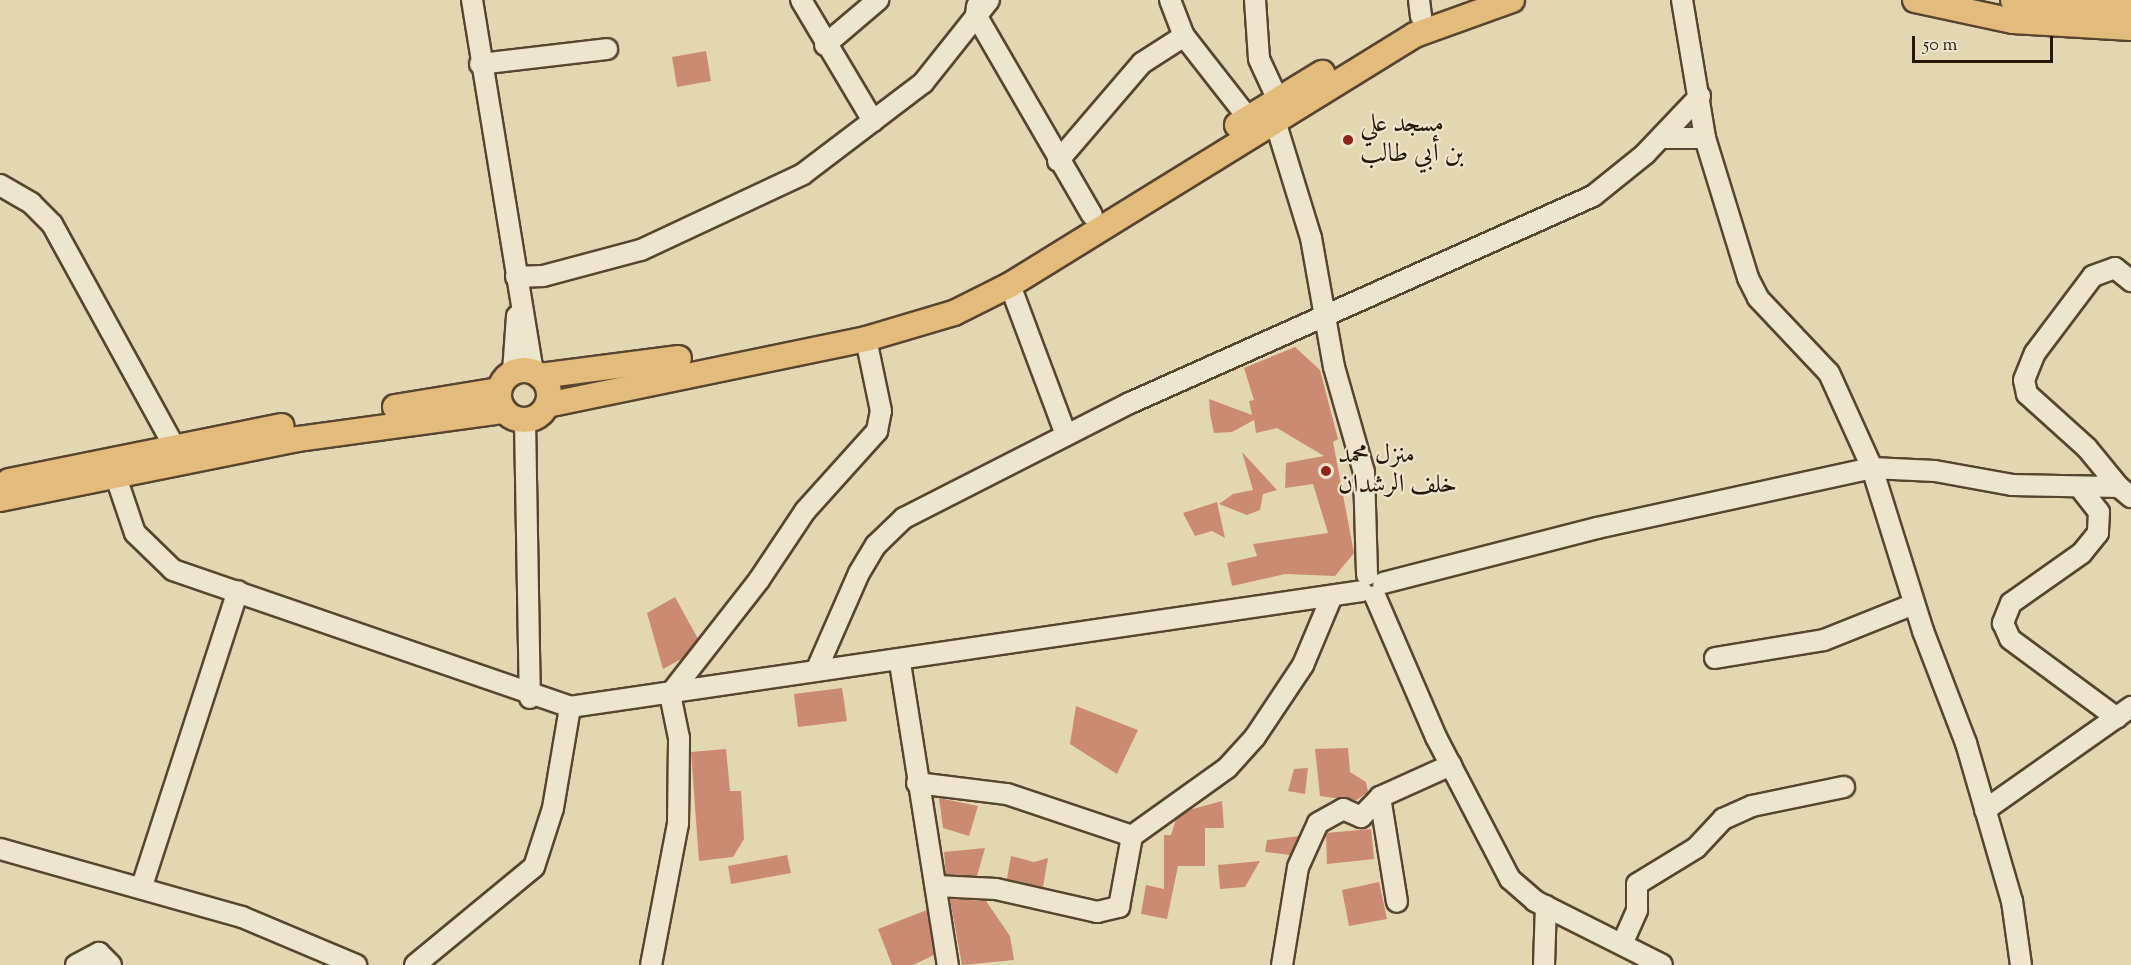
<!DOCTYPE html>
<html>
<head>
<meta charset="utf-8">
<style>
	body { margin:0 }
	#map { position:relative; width:2131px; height:965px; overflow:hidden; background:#e3d7b3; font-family:"Sorts Mill Goudy",Amiri,serif }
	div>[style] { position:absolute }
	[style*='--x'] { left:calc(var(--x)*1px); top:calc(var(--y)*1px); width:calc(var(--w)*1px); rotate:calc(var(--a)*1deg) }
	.building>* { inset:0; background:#cb8a73 }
	.roads { filter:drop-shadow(2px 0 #584530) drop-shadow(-2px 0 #584530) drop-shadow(0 2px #584530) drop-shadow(0 -2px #584530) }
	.minor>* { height:20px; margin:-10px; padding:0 10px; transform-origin:10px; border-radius:10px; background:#ede5ce }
	.major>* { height:24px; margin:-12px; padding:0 12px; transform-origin:12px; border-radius:12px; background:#e2bc7a }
	.major>.ring { margin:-12px; padding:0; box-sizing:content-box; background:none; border:24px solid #e2bc7a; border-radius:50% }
	.dots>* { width:16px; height:16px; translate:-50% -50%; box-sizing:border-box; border:3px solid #ede5ce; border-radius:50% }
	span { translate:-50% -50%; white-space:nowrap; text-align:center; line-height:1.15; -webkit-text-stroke:4.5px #ede5ce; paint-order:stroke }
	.poi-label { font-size:26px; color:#291405 }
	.left { translate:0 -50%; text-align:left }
	.scale { position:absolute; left:1912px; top:36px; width:141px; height:27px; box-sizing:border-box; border:3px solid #291405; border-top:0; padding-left:8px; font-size:18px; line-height:21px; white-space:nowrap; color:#291405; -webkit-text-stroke:4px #ede5ce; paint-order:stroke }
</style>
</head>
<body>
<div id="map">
	<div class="building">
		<div style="clip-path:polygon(706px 51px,711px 81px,677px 87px,672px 57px)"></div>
		<div style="clip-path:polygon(1295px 347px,1320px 370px,1338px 439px,1333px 442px,1354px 553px,1335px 576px,1285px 574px,1232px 586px,1227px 563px,1257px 556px,1253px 544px,1328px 533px,1313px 484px,1285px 488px,1286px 463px,1324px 456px,1277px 428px,1256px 433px,1254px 420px,1232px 432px,1214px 433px,1210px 414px,1209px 399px,1252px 415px,1249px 401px,1254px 400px,1244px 368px)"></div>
		<div style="clip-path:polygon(1242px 452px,1277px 490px,1263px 494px,1260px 510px,1247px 515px,1219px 504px,1233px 494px,1253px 490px)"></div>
		<div style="clip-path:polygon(1217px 502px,1225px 538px,1212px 531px,1195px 536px,1183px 513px)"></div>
		<div style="clip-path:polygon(675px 597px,698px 639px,683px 658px,663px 669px,647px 613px)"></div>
		<div style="clip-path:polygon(842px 688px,847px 721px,798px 727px,794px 694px)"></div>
		<div style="clip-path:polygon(1076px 706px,1138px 730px,1117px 774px,1070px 744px)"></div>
		<div style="clip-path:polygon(1348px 748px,1350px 772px,1366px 782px,1368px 792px,1355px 801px,1320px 796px,1315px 749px)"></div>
		<div style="clip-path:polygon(726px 749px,730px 791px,741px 791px,744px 839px,733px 857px,699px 861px,691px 752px)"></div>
		<div style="clip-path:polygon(1308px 768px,1305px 794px,1288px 791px,1294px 769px)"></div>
		<div style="clip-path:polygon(939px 798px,978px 806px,969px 836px,943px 828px)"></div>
		<div style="clip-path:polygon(1222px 801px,1224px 828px,1205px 828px,1205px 866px,1178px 866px,1167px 919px,1141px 914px,1146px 885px,1164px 889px,1164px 835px,1171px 835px,1176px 819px,1189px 810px)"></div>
		<div style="clip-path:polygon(1371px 829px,1374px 859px,1327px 864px,1326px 833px)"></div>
		<div style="clip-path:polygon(1299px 836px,1290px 855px,1265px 852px,1267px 840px)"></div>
		<div style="clip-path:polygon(985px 848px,977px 876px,946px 874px,944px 852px)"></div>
		<div style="clip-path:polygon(787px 855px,791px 873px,731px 884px,728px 866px)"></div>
		<div style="clip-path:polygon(1011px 856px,1034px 862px,1048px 858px,1043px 887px,1007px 879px)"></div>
		<div style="clip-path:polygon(1260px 861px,1245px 887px,1220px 889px,1218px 865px)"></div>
		<div style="clip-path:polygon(1379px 882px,1387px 919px,1349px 926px,1342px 890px)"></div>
		<div style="clip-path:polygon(950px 899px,986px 901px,1010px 936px,1014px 960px,962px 965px)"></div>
		<div style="clip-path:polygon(927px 910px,934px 955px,913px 965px,892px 965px,878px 929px)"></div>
	</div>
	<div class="roads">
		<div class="minor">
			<div style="--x:472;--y:0;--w:376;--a:80.7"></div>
			<div style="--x:801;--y:0;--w:141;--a:59.2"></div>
			<div style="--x:1170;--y:0;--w:39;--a:69"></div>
			<div style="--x:1184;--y:36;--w:104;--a:52"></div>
			<div style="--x:1255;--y:0;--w:59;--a:86.1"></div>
			<div style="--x:1259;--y:59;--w:43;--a:65.2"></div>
			<div style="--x:1419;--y:0;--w:17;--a:83"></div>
			<div style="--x:1682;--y:0;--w:140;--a:80.5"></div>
			<div style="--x:1705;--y:138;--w:146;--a:72.9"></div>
			<div style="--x:1748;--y:278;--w:22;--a:63"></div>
			<div style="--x:1758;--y:298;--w:103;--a:46.6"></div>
			<div style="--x:1829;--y:373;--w:104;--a:65.6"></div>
			<div style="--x:1872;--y:468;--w:171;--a:72.6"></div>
			<div style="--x:1923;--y:631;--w:120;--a:69"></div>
			<div style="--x:1966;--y:743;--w:165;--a:73.8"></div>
			<div style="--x:2012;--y:901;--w:65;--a:82"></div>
			<div style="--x:977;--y:6;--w:9;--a:96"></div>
			<div style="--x:976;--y:15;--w:231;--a:59.9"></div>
			<div style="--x:825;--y:45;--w:70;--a:-40.3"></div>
			<div style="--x:480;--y:64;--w:128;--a:-6.7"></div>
			<div style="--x:1275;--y:121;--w:122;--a:72.9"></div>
			<div style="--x:1311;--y:238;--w:131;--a:79.9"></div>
			<div style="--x:1334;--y:367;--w:109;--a:74.1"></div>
			<div style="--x:1364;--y:472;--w:103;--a:88.3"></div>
			<div style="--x:1662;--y:138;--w:43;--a:0"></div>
			<div style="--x:1058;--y:161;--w:129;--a:-49.4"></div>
			<div style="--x:1142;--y:63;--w:50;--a:-32.7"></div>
			<div style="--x:0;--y:185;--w:36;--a:30"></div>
			<div style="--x:31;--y:203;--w:30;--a:45"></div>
			<div style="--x:52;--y:224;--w:253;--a:61.2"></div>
			<div style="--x:516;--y:277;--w:27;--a:-2"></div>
			<div style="--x:543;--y:276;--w:101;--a:-14.9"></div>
			<div style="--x:641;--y:250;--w:179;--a:-25.1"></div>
			<div style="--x:803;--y:174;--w:151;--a:-37.2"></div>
			<div style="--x:923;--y:83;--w:106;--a:-51.5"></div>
			<div style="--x:1010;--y:285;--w:160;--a:69.5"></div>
			<div style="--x:513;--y:372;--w:56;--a:-85.9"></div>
			<div style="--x:525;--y:420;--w:278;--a:89"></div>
			<div style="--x:116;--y:477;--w:59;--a:71.3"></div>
			<div style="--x:135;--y:533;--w:53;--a:44.2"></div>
			<div style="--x:173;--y:570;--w:420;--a:19"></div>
			<div style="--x:570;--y:707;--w:800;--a:-8.33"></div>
			<div style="--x:2119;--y:487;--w:50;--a:-129.4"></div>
			<div style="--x:2087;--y:448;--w:81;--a:-138"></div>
			<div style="--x:2027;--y:394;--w:14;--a:-102"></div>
			<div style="--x:2024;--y:380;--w:29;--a:-68"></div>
			<div style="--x:2035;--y:353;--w:96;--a:-53"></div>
			<div style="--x:2093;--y:276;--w:23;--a:-20"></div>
			<div style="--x:2115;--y:268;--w:21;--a:39"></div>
			<div style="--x:2081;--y:489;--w:29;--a:52"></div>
			<div style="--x:2099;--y:512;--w:21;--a:93"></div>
			<div style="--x:2098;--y:533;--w:26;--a:129"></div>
			<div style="--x:2082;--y:553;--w:87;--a:144.8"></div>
			<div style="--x:2011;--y:603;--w:22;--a:112"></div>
			<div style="--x:2003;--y:623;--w:17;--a:66"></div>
			<div style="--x:2010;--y:639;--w:133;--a:36.4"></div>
			<div style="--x:1383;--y:583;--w:221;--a:-14.4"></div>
			<div style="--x:1597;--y:528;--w:281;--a:-12.3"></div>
			<div style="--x:1872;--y:468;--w:63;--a:2.7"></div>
			<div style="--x:1935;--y:471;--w:78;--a:10.3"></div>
			<div style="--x:2012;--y:485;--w:107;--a:1.1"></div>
			<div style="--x:2119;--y:487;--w:16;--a:40"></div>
			<div style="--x:1375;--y:596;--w:154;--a:66.6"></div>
			<div style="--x:1436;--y:737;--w:160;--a:62.5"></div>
			<div style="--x:1510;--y:879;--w:33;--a:41"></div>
			<div style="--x:1535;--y:901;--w:142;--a:26.7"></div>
			<div style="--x:1715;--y:658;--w:110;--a:-9.4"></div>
			<div style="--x:1824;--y:640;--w:97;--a:-21.8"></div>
			<div style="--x:900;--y:663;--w:306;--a:81"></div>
			<div style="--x:816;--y:671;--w:107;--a:-66.3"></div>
			<div style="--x:859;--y:573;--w:33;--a:-59"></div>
			<div style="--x:876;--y:545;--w:39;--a:-44"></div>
			<div style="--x:904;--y:518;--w:254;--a:-27"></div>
			<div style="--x:1130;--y:403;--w:507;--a:-24.09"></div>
			<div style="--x:1593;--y:196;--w:67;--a:-38.9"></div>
			<div style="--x:1645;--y:154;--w:80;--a:-46.5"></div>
			<div style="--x:917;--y:783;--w:91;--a:7"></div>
			<div style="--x:1007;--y:794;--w:132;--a:18.6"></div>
			<div style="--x:1380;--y:797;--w:106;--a:80.8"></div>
			<div style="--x:1985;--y:810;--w:179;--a:-35.2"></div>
			<div style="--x:0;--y:849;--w:251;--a:15.7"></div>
			<div style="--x:242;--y:917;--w:124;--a:22.8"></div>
			<div style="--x:142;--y:886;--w:310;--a:-72"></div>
			<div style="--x:937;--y:886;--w:59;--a:2.9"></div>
			<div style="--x:996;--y:889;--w:104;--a:12.8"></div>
			<div style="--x:1097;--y:912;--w:23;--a:-13"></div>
			<div style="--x:1119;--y:907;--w:72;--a:-79.6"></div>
			<div style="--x:1132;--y:836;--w:117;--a:-35.6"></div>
			<div style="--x:1227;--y:768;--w:42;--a:-47.9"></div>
			<div style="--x:1255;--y:737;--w:87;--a:-56.3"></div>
			<div style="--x:1303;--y:665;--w:75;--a:-67.2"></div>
			<div style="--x:1623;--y:942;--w:35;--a:-66"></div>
			<div style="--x:1637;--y:910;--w:26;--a:-90"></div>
			<div style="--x:1637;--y:884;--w:69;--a:-31.4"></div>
			<div style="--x:1696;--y:848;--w:40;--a:-47"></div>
			<div style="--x:1723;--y:819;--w:32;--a:-24"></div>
			<div style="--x:1752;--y:806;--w:94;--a:-11.7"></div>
			<div style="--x:76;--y:965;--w:26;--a:-28"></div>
			<div style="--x:99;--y:953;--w:17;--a:45"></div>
			<div style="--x:415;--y:965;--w:154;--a:-39.5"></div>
			<div style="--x:534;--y:867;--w:62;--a:-72.1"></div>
			<div style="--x:553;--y:808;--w:102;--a:-80.4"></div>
			<div style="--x:651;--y:965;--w:144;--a:-79.2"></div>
			<div style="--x:678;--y:824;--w:86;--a:-89.3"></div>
			<div style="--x:679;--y:738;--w:45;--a:-101.6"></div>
			<div style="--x:670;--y:694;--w:145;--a:-52"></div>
			<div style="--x:759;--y:580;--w:83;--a:-56.3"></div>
			<div style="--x:805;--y:511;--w:108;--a:-48"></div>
			<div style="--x:877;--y:431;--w:20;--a:-79"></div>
			<div style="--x:881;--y:411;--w:74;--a:-101.8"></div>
			<div style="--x:1282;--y:965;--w:99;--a:-80.7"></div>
			<div style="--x:1298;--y:867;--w:48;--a:-65.6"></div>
			<div style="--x:1318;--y:823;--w:29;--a:-29"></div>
			<div style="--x:1343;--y:809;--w:20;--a:24"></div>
			<div style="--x:1361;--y:817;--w:28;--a:-46"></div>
			<div style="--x:1380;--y:797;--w:78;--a:-24.3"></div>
			<div style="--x:1544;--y:965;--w:59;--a:-88.1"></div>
		</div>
		<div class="major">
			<div style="--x:1915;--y:0;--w:100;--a:12.1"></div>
			<div style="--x:2013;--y:21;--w:118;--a:3.4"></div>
			<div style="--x:2013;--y:0;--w:118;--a:4.8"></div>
			<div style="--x:1237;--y:125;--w:100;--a:-31.5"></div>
			<div class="ring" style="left:499px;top:370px;width:26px;height:26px"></div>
			<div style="--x:540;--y:376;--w:140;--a:-7.4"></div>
			<div style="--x:547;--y:405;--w:326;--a:-11.7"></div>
			<div style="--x:866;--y:339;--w:92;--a:-16.5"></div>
			<div style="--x:954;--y:313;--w:63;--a:-26.6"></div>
			<div style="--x:1010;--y:285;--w:476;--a:-31.7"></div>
			<div style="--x:1415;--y:35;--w:103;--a:-19.8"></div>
			<div style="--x:395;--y:407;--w:105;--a:-9.3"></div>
			<div style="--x:9;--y:481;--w:278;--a:-11.4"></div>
			<div style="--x:0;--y:499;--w:304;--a:-11.4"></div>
			<div style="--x:298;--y:439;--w:207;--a:-7.8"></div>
		</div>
	</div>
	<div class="dots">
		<div style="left:1348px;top:140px;background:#8f2418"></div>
		<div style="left:1326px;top:471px;background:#8f2418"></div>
	</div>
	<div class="poi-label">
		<span class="left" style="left:1360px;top:140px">مسجد علي<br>بن أبي طالب</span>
		<span class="left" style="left:1338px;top:471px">منزل محمد<br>خلف الرشدان</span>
	</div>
	<div class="scale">50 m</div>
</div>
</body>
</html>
